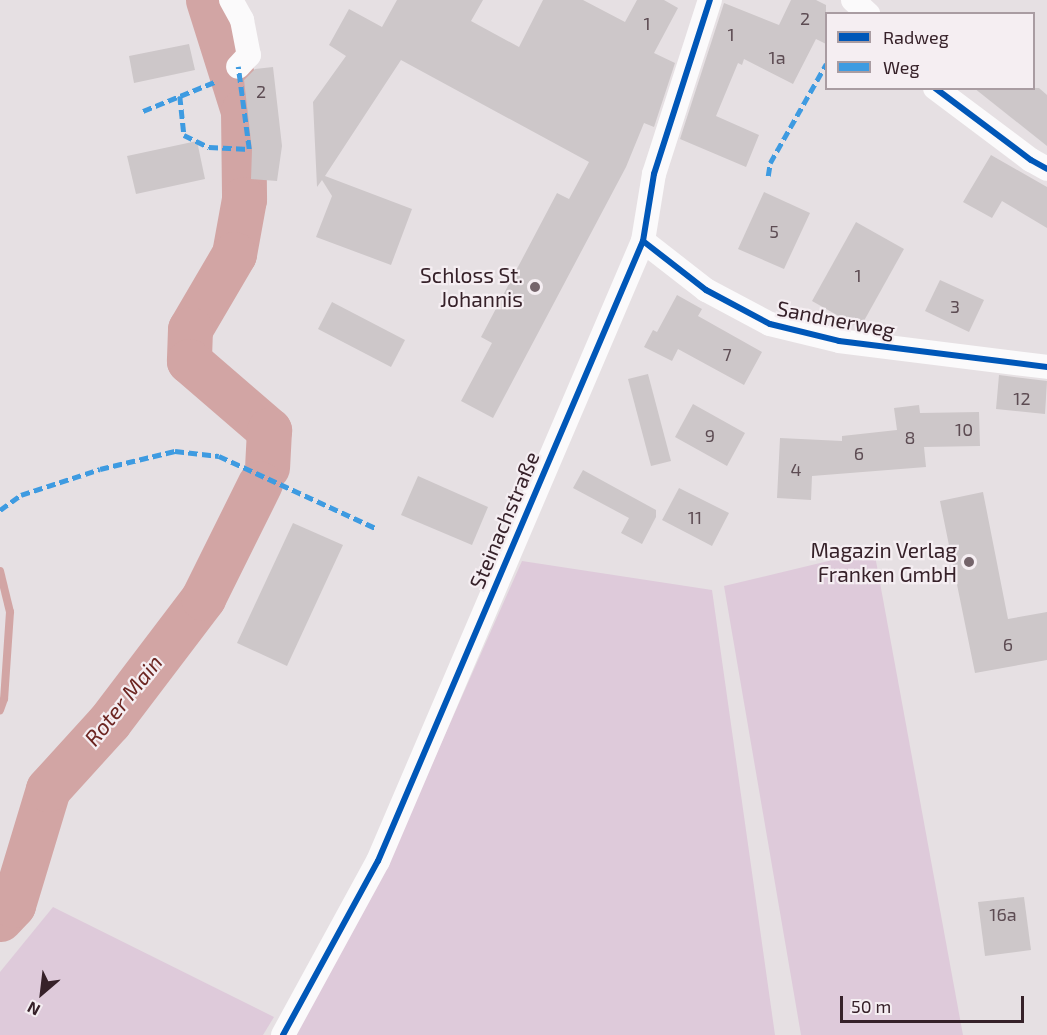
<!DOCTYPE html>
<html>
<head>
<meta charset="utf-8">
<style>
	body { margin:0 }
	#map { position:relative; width:1047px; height:1035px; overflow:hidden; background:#e6e0e3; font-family:"Exo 2",sans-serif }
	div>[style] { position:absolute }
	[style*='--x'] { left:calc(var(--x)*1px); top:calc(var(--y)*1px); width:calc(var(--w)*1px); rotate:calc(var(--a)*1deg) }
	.green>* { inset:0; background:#decada }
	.stream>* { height:8px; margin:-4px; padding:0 4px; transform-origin:4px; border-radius:4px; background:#d2a5a4 }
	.river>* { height:45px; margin:-22.5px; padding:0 22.5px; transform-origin:22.5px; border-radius:22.5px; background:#d2a5a4 }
	.building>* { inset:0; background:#cdc7c9 }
	.minor>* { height:24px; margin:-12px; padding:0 12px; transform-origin:12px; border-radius:12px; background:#fbfafb }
	.quiet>* { height:4.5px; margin-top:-2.25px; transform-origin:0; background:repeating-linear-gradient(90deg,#3e9be1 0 9px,transparent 0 13.5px) }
	.cycleway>* { height:6px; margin:-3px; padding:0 3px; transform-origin:3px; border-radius:3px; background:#0057b8 }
	.dots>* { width:16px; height:16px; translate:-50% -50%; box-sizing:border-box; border:3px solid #f5eef2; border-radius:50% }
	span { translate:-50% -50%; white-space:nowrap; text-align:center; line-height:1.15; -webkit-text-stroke:4.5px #f5eef2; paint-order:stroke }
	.number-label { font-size:18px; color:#5d4c53 }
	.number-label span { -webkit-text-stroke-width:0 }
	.poi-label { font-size:21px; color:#362129 }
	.right { translate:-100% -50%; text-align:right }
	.street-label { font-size:21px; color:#362129 }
	.water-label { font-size:22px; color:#6c2521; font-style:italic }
	.legend { position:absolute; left:825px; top:12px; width:210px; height:78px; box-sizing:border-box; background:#f5eef2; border:2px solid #a99ca2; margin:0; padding:8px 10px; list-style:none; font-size:18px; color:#362129 }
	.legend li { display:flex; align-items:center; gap:12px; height:30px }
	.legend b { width:30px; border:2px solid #a99ca2 }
	.north { position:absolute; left:12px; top:963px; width:60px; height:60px; -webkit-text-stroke:4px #f5eef2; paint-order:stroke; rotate:208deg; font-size:16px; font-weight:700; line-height:24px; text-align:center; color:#362129 }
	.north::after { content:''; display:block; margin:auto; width:21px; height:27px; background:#362129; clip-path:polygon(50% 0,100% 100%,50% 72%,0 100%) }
	.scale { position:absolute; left:840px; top:996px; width:184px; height:27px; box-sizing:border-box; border:3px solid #362129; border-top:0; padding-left:8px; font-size:18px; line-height:21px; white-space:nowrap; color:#362129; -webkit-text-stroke:4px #f5eef2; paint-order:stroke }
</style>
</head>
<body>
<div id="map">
	<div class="green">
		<div style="clip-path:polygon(874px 550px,963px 1035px,801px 1035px,724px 586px)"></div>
		<div style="clip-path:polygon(522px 561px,712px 590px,775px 1035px,295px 1035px,390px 859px)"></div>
		<div style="clip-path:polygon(53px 907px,274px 1017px,263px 1035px,0 1035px,0 972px)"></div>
	</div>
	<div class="stream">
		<div style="--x:0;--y:571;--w:42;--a:76.3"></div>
		<div style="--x:10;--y:612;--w:87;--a:93.9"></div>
		<div style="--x:4;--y:699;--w:12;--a:110"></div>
	</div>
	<div class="river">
		<div style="--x:208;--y:0;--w:116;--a:72.5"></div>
		<div style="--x:243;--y:111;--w:88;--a:89.3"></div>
		<div style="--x:244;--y:199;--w:56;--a:100.3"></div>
		<div style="--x:234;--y:254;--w:87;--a:120.4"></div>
		<div style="--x:190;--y:329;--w:32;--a:92"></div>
		<div style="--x:189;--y:361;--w:106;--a:40.8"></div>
		<div style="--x:269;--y:430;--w:37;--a:93"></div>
		<div style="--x:0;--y:919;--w:19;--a:-47"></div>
		<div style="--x:13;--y:905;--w:121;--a:-73.2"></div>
		<div style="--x:48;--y:789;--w:91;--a:-47.7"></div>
		<div style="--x:109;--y:722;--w:156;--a:-52.8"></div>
		<div style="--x:203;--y:598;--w:128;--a:-63.6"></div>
	</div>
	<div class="building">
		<div style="clip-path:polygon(397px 0,483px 0,471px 21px,519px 47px,543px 0,583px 0,625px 22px,637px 0,664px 0,678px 8px,654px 53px,675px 63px,654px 127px,644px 123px,626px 167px,493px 418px,461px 401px,492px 343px,481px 337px,557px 193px,569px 199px,589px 162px,401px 60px,325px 176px,412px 209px,391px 265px,316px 237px,332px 196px,322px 180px,317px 187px,313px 102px,346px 56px,329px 45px,349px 9px,382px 27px)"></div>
		<div style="clip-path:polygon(791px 0,816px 0,826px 5px,826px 44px,816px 39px,793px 84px,744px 59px,742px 65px,738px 63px,716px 116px,759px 135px,746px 167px,680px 139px,724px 3px,779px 25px)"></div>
		<div style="clip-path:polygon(189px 44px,195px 70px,134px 83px,129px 56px)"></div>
		<div style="clip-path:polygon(273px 67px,282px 146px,277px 181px,251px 179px,252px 150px,244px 80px,255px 69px)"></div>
		<div style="clip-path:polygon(974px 88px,1039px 88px,1047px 95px,1047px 146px)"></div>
		<div style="clip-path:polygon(197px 141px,205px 179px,136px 194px,127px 156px)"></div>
		<div style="clip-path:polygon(991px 155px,1047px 187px,1047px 228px,1002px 201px,992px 218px,963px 202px)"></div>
		<div style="clip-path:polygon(764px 192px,810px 213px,784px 269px,738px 249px)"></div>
		<div style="clip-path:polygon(856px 222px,904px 249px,860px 328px,812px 301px)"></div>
		<div style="clip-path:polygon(940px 280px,984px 300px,969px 332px,925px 311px)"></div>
		<div style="clip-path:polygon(677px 295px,702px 309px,698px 316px,762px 352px,744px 385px,678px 349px,672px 361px,644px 347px,653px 330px,657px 332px)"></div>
		<div style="clip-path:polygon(332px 302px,405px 340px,391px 367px,318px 329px)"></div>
		<div style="clip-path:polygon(648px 374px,671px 461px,651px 466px,628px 379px)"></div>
		<div style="clip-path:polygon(999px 375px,1047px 381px,1045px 414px,996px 409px)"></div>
		<div style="clip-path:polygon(693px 404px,745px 433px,727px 466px,675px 437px)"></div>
		<div style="clip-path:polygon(919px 405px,920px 413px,979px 412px,980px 446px,924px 447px,926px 467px,812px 476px,811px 500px,777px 498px,780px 438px,842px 441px,842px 436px,897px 430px,894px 408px)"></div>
		<div style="clip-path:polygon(583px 470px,656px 510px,656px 517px,642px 544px,621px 533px,629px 518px,573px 488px)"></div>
		<div style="clip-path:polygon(418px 476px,488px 507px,472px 545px,401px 515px)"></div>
		<div style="clip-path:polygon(679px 488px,729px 513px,712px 546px,662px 520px)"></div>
		<div style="clip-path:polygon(983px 492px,1008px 619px,1047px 612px,1047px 660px,975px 673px,940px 501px)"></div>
		<div style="clip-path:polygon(293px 523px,343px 545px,287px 666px,237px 643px)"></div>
		<div style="clip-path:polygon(1024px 897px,1031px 950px,985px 956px,978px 902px)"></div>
	</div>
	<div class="minor">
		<div style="--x:231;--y:0;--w:23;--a:61"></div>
		<div style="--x:242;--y:20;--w:36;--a:79"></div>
		<div style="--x:249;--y:55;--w:16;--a:133"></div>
		<div style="--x:853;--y:0;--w:21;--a:43"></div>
		<div style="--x:935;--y:88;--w:120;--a:36.9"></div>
		<div style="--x:1031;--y:160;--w:18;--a:29"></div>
		<div style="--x:643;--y:241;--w:80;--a:37.9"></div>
		<div style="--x:706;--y:290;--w:72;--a:28"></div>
		<div style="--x:770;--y:324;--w:71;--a:13.8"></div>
		<div style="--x:839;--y:341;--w:210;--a:7.1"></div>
		<div style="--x:283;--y:1035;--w:198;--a:-61.4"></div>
		<div style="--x:378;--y:861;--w:674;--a:-66.86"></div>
		<div style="--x:643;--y:241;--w:68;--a:-80.7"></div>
		<div style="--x:654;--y:174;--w:183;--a:-72.2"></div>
	</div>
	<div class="quiet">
		<div style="--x:180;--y:96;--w:39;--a:84"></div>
		<div style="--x:184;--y:135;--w:28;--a:26"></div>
		<div style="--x:209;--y:147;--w:40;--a:2.9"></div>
		<div style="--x:249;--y:149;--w:83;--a:-97.6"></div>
		<div style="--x:143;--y:111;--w:80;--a:-22.1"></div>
		<div style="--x:768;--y:176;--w:13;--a:-81"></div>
		<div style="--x:770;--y:163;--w:114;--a:-60.5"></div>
		<div style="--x:0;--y:510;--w:26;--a:-36"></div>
		<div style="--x:21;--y:495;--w:83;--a:-18.2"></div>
		<div style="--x:100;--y:469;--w:77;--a:-13.5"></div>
		<div style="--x:175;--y:451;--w:44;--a:6.5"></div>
		<div style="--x:219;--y:456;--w:175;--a:24.7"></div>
	</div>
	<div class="cycleway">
		<div style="--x:935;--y:88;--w:120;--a:36.9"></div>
		<div style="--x:1031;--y:160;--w:18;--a:29"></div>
		<div style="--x:643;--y:241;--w:80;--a:37.9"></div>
		<div style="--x:706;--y:290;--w:72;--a:28"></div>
		<div style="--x:770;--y:324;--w:71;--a:13.8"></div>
		<div style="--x:839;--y:341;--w:210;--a:7.1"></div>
		<div style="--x:283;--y:1035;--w:198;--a:-61.4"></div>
		<div style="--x:378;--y:861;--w:674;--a:-66.86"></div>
		<div style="--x:643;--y:241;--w:68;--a:-80.7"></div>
		<div style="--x:654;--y:174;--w:183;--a:-72.2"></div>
	</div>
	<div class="dots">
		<div style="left:535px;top:287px;background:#74646a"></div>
		<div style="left:969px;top:562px;background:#74646a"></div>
	</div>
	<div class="number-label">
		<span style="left:805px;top:18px">2</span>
		<span style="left:647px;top:23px">1</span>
		<span style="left:731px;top:34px">1</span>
		<span style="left:777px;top:57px">1a</span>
		<span style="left:261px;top:91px">2</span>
		<span style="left:774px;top:231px">5</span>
		<span style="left:858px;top:275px">1</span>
		<span style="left:955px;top:306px">3</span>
		<span style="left:727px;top:354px">7</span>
		<span style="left:1022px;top:398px">12</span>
		<span style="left:964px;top:429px">10</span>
		<span style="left:710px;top:435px">9</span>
		<span style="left:910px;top:437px">8</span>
		<span style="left:859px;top:453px">6</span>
		<span style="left:796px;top:469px">4</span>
		<span style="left:695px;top:517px">11</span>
		<span style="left:1008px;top:644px">6</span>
		<span style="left:1003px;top:914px">16a</span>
	</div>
	<div class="poi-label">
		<span class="right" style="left:523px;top:287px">Schloss St.<br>Johannis</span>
		<span class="right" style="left:957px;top:562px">Magazin Verlag<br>Franken GmbH</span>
	</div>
	<div class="street-label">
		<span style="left:836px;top:319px;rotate:11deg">Sandnerweg</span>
		<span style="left:504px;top:520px;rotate:-67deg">Steinachstraße</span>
	</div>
	<div class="water-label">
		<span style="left:123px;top:700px;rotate:-51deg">Roter Main</span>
	</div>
	<ul class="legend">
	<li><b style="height:8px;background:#0057b8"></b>Radweg</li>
	<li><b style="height:8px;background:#3e9be1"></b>Weg</li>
	</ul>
	<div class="north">N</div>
	<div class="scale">50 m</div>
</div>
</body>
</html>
